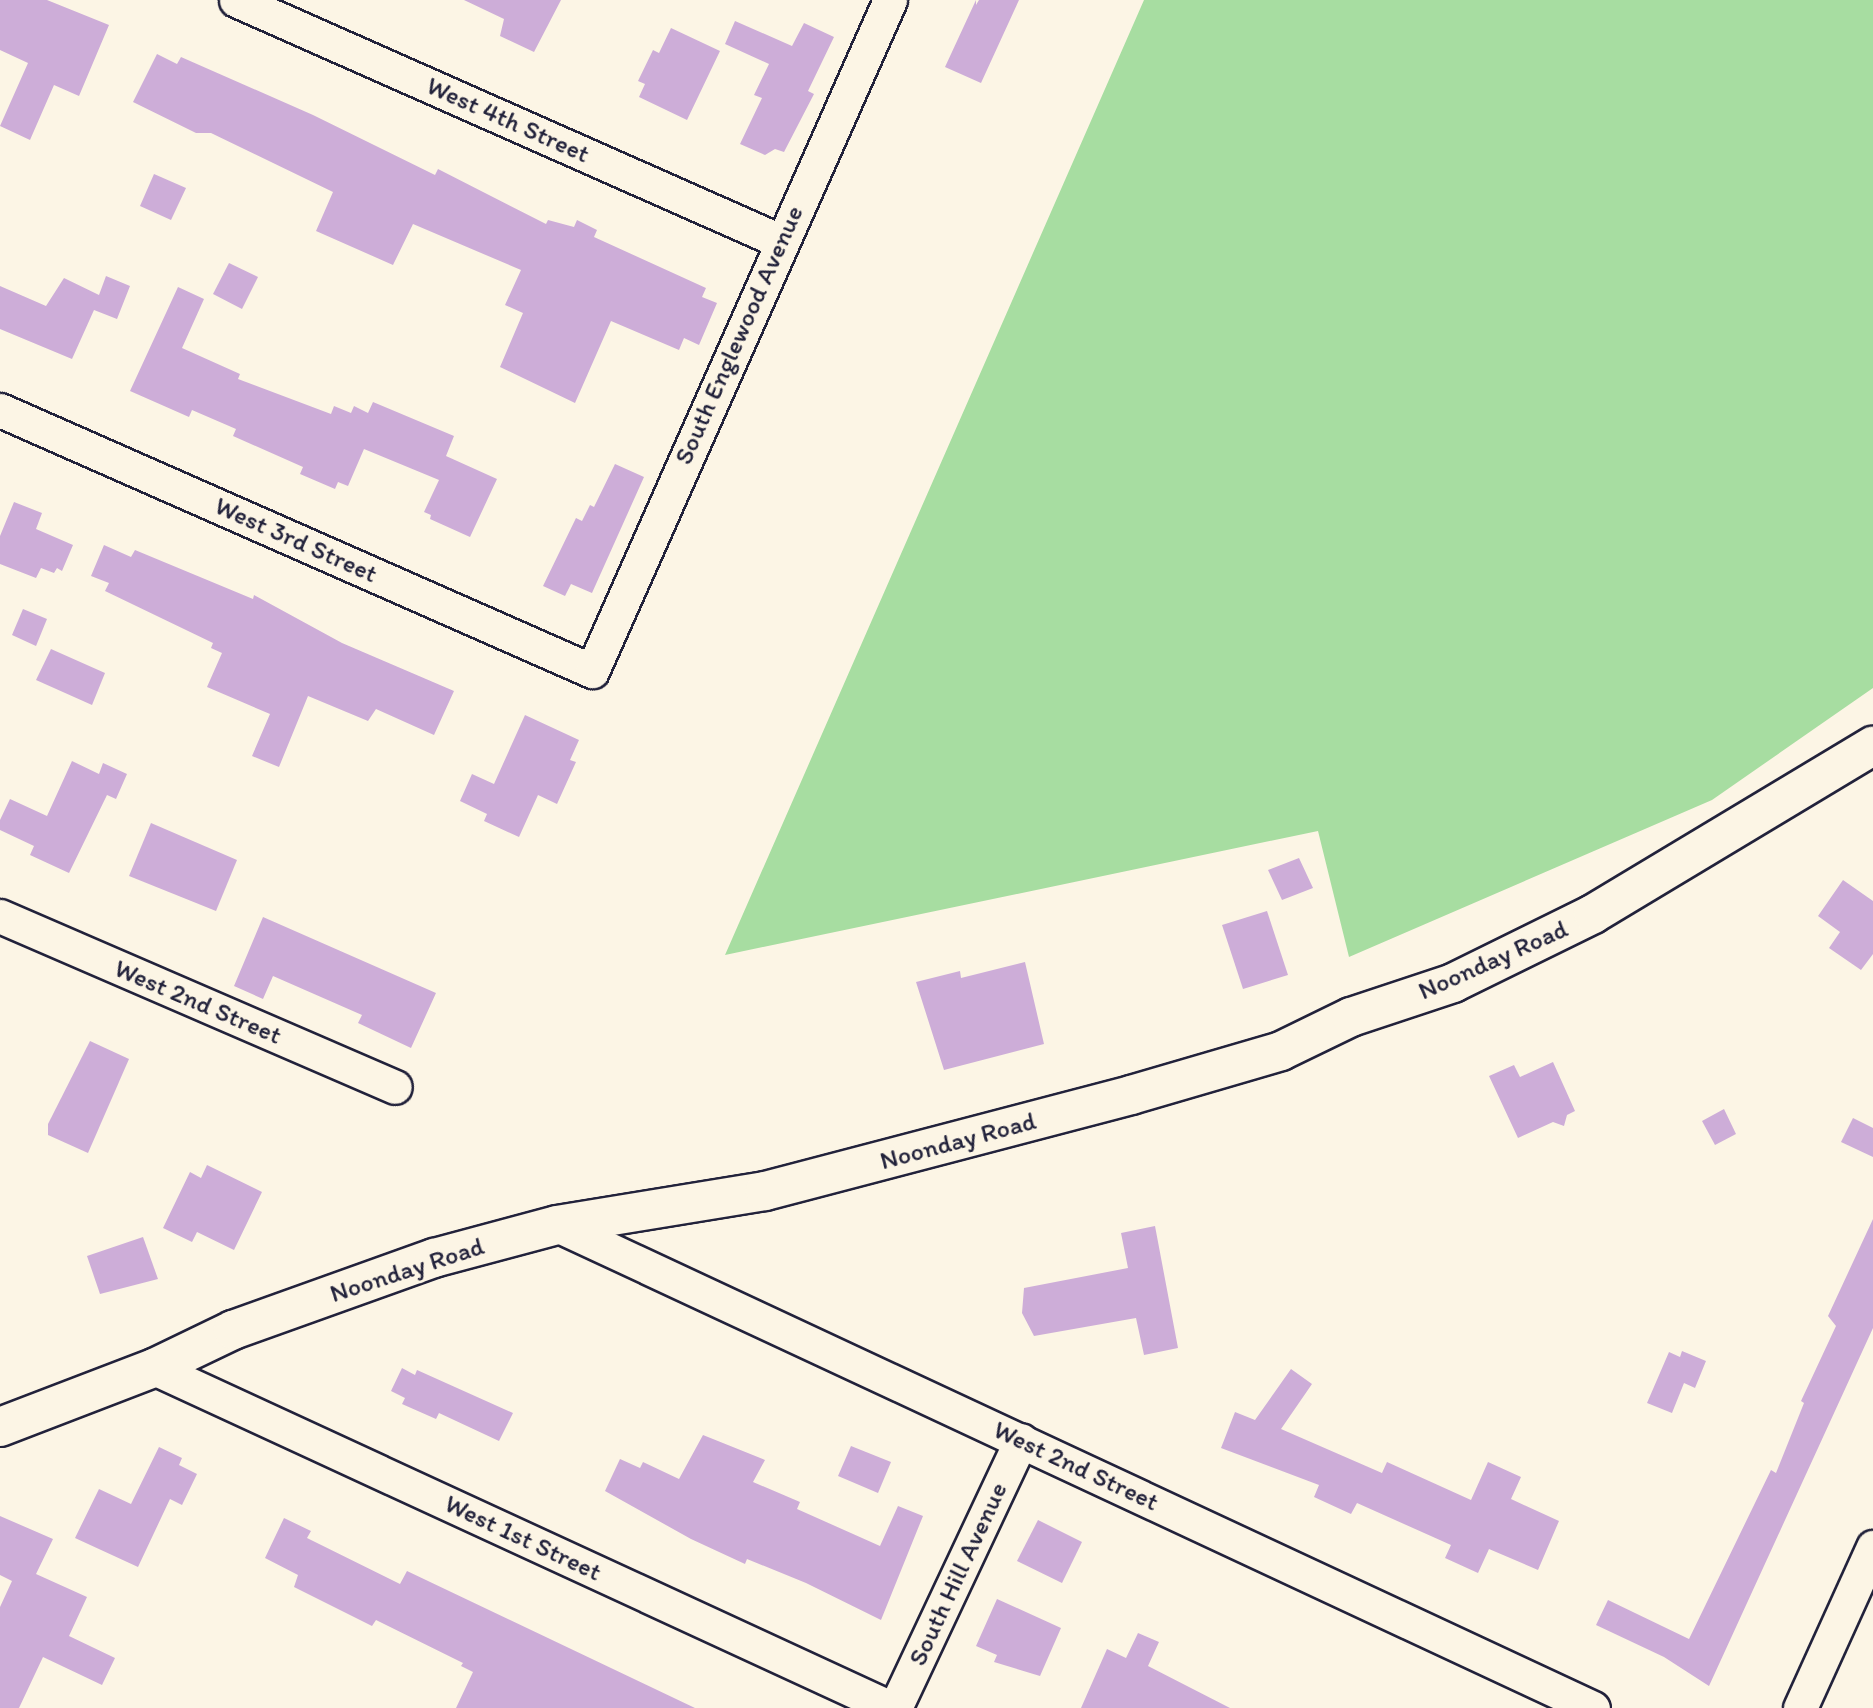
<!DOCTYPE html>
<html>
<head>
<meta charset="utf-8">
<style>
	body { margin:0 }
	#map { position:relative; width:1873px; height:1708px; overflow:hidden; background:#fcf5e5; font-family:Itim,sans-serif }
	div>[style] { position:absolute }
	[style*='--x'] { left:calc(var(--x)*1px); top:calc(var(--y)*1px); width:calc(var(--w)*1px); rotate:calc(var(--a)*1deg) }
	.green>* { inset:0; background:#a7dda1 }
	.building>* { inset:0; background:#cdadd8 }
	.roads { filter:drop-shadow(2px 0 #22223b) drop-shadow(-2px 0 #22223b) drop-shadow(0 2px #22223b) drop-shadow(0 -2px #22223b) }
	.street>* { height:33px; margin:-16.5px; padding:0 16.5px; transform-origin:16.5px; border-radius:16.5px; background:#fcf5e5 }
	.secondary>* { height:38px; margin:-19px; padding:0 19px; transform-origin:19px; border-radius:19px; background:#fcf5e5 }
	span { translate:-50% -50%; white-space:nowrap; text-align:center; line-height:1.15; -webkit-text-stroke:5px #fcf5e5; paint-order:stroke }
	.street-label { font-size:26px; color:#22223b }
</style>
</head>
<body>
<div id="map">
	<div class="green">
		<div style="clip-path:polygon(1144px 0,1873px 0,1873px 688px,1712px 800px,1349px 957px,1318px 831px,725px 955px)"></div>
	</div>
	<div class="building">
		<div style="clip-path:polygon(0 0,47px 0,109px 25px,79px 96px,54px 85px,30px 140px,0 126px,28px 63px,0 50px)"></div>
		<div style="clip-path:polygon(464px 0,561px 0,534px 52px,500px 36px,504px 19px)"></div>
		<div style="clip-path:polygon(976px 0,976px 5px,979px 0,1019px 0,981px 83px,945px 67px)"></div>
		<div style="clip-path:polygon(735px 21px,792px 46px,804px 23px,834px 37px,808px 91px,814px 94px,784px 152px,775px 149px,765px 155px,740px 144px,762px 98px,754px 95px,769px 64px,725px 44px)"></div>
		<div style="clip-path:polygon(671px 28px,720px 51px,687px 120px,639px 97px,645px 84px,638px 81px,653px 50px,659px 53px)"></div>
		<div style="clip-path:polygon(157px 54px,177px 64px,181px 57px,313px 115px,435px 175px,438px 169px,546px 224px,548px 220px,574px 227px,577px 220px,597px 230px,594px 237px,706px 288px,702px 297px,717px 303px,699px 345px,684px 338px,679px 350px,611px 321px,575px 403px,500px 367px,523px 313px,505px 305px,521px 270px,413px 224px,393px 265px,316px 231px,333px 192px,211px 133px,196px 133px,133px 102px)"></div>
		<div style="clip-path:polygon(154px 174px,186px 188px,171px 220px,140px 206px)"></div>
		<div style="clip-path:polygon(229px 263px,258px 277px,242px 309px,213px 294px)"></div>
		<div style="clip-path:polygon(106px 276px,130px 286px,117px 319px,94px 310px,72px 359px,0 329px,0 286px,46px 306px,64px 278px,99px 295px)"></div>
		<div style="clip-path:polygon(178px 287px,204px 299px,182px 348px,240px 374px,238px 379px,331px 414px,334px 406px,351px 413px,354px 406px,368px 413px,373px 402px,454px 436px,446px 456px,497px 479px,470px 537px,430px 519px,431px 515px,424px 512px,439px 480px,364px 449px,348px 486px,338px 482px,335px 489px,300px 474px,303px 467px,233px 436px,236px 429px,192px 410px,189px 417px,130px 391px)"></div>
		<div style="clip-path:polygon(615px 464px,644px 477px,592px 593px,571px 584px,565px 596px,543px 586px,576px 518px,582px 521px,590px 505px,594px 507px)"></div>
		<div style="clip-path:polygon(14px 502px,42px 513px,36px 529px,73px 545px,62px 571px,57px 568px,54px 573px,41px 568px,36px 578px,0 564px,0 536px)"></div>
		<div style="clip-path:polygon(104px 545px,131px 557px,135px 550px,253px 599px,254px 595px,342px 643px,454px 691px,434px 735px,376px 709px,368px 721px,308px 696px,279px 767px,252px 756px,270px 714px,207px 687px,222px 653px,211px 648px,213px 643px,105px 591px,109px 583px,91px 576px)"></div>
		<div style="clip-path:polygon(23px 609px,47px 619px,36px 646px,12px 635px)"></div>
		<div style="clip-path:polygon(51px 649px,105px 673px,92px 705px,36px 680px)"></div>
		<div style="clip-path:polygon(525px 715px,579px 740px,570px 760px,576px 762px,557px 804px,538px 795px,519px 837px,484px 821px,487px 814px,460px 801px,472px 774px,494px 784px)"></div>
		<div style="clip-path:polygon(72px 761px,99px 774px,103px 763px,127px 774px,116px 799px,107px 795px,69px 873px,30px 855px,34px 846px,0 830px,0 820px,10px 799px,47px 816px)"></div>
		<div style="clip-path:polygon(151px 823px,237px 860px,216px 911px,129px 876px)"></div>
		<div style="clip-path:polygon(1299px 858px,1313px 888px,1282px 900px,1268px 870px)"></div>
		<div style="clip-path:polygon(1843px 880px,1873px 901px,1873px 954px,1861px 970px,1829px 948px,1840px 932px,1818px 916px)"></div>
		<div style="clip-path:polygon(1267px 911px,1288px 975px,1243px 989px,1222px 925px)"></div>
		<div style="clip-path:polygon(263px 917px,436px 993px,411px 1048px,358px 1023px,362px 1015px,273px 976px,263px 999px,234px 986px)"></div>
		<div style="clip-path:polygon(1025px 962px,1044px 1044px,944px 1070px,916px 982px,960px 971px,961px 978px)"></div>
		<div style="clip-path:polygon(90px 1041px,129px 1059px,88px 1153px,48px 1135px,48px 1124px)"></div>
		<div style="clip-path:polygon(1553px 1062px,1575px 1111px,1567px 1115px,1564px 1126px,1553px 1122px,1518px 1138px,1489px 1076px,1514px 1065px,1520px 1077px)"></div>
		<div style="clip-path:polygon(1724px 1109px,1736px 1134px,1715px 1145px,1702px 1121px)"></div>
		<div style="clip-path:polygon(1853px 1118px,1873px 1128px,1873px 1157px,1841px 1142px)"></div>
		<div style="clip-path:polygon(207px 1165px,262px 1192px,234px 1250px,197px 1232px,192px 1242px,163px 1228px,190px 1172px,201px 1178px)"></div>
		<div style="clip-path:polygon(1873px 1219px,1873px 1328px,1709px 1686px,1664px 1657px,1596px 1625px,1608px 1600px,1689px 1639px,1771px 1470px,1776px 1473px,1804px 1403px,1801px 1401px,1836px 1326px,1828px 1316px)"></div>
		<div style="clip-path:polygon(1155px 1226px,1178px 1348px,1144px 1355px,1136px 1318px,1034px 1336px,1022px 1313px,1024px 1288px,1128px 1268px,1121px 1233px)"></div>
		<div style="clip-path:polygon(143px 1237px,158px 1279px,100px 1294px,87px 1256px)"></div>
		<div style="clip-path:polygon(1682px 1351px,1706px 1361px,1695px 1388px,1684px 1383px,1672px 1413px,1647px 1403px,1669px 1352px,1680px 1357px)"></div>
		<div style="clip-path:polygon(402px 1368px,415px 1375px,417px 1370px,513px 1413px,499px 1441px,439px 1413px,436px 1419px,402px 1404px,405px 1398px,391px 1391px)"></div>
		<div style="clip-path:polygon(1291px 1369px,1312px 1384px,1281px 1429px,1382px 1473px,1387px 1462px,1471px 1500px,1488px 1462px,1521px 1477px,1511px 1499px,1559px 1521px,1538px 1570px,1489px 1549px,1478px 1573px,1445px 1558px,1451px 1545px,1357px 1503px,1351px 1514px,1314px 1497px,1319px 1485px,1221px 1448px,1235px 1412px,1255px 1420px)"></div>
		<div style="clip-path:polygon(703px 1435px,765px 1460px,753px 1482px,800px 1502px,797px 1509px,880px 1546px,898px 1506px,923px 1516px,881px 1620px,806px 1583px,747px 1559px,745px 1564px,691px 1539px,605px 1491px,620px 1459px,640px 1468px,643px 1462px,679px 1479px)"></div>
		<div style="clip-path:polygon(851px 1446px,891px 1462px,878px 1493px,838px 1476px)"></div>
		<div style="clip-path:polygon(159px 1447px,182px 1458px,179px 1465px,197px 1474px,182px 1505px,170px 1499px,138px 1567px,75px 1538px,99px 1489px,131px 1504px)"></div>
		<div style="clip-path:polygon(0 1516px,53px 1539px,36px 1574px,87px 1597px,69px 1636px,115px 1658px,102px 1685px,43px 1657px,19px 1708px,0 1708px,0 1607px,12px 1581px,0 1575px)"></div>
		<div style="clip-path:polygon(284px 1518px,311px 1531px,307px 1538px,400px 1584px,407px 1571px,695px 1708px,456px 1708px,473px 1672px,461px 1666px,463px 1663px,376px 1620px,372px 1626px,294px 1587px,298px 1575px,265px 1558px)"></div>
		<div style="clip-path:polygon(1038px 1520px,1082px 1542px,1062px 1583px,1017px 1561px)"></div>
		<div style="clip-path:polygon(997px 1599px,1061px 1628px,1040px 1676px,994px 1662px,997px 1655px,976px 1646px)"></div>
		<div style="clip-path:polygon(1138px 1633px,1159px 1642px,1148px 1666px,1230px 1708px,1081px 1708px,1107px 1649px,1126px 1658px)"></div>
	</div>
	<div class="roads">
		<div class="street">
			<div style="--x:236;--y:0;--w:595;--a:23.89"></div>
			<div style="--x:0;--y:410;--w:647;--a:23.79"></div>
			<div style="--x:592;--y:671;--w:734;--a:-66.05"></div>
			<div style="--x:0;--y:916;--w:430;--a:23.4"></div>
			<div style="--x:557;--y:1225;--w:1143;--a:25"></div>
			<div style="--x:154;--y:1368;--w:812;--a:24.77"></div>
			<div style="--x:895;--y:1708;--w:296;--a:-64.8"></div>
			<div style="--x:1800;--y:1708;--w:177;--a:-65.6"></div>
		</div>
		<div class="secondary">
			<div style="--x:0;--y:1427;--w:165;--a:-21"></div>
			<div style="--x:154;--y:1368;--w:88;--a:-25.7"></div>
			<div style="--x:233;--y:1330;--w:214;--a:-19.7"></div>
			<div style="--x:434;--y:1258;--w:127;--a:-15"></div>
			<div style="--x:557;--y:1225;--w:211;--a:-9.3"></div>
			<div style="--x:765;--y:1191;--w:378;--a:-14.7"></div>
			<div style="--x:1131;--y:1095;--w:156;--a:-16.3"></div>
			<div style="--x:1281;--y:1051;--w:78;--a:-25.9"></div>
			<div style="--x:1351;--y:1017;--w:108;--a:-18.4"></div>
			<div style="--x:1453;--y:983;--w:156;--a:-26.2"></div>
			<div style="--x:1593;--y:914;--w:327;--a:-31"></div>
		</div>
	</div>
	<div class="street-label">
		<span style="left:508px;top:120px;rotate:24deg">West 4th Street</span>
		<span style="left:739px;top:335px;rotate:-66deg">South Englewood Avenue</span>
		<span style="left:296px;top:540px;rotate:24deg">West 3rd Street</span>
		<span style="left:1493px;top:960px;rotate:-24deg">Noonday Road</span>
		<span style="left:198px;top:1002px;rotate:23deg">West 2nd Street</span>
		<span style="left:958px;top:1141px;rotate:-15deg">Noonday Road</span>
		<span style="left:407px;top:1270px;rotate:-18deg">Noonday Road</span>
		<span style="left:1076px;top:1466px;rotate:25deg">West 2nd Street</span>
		<span style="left:523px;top:1538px;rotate:25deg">West 1st Street</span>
		<span style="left:958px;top:1574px;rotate:-65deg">South Hill Avenue</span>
	</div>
</div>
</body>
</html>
